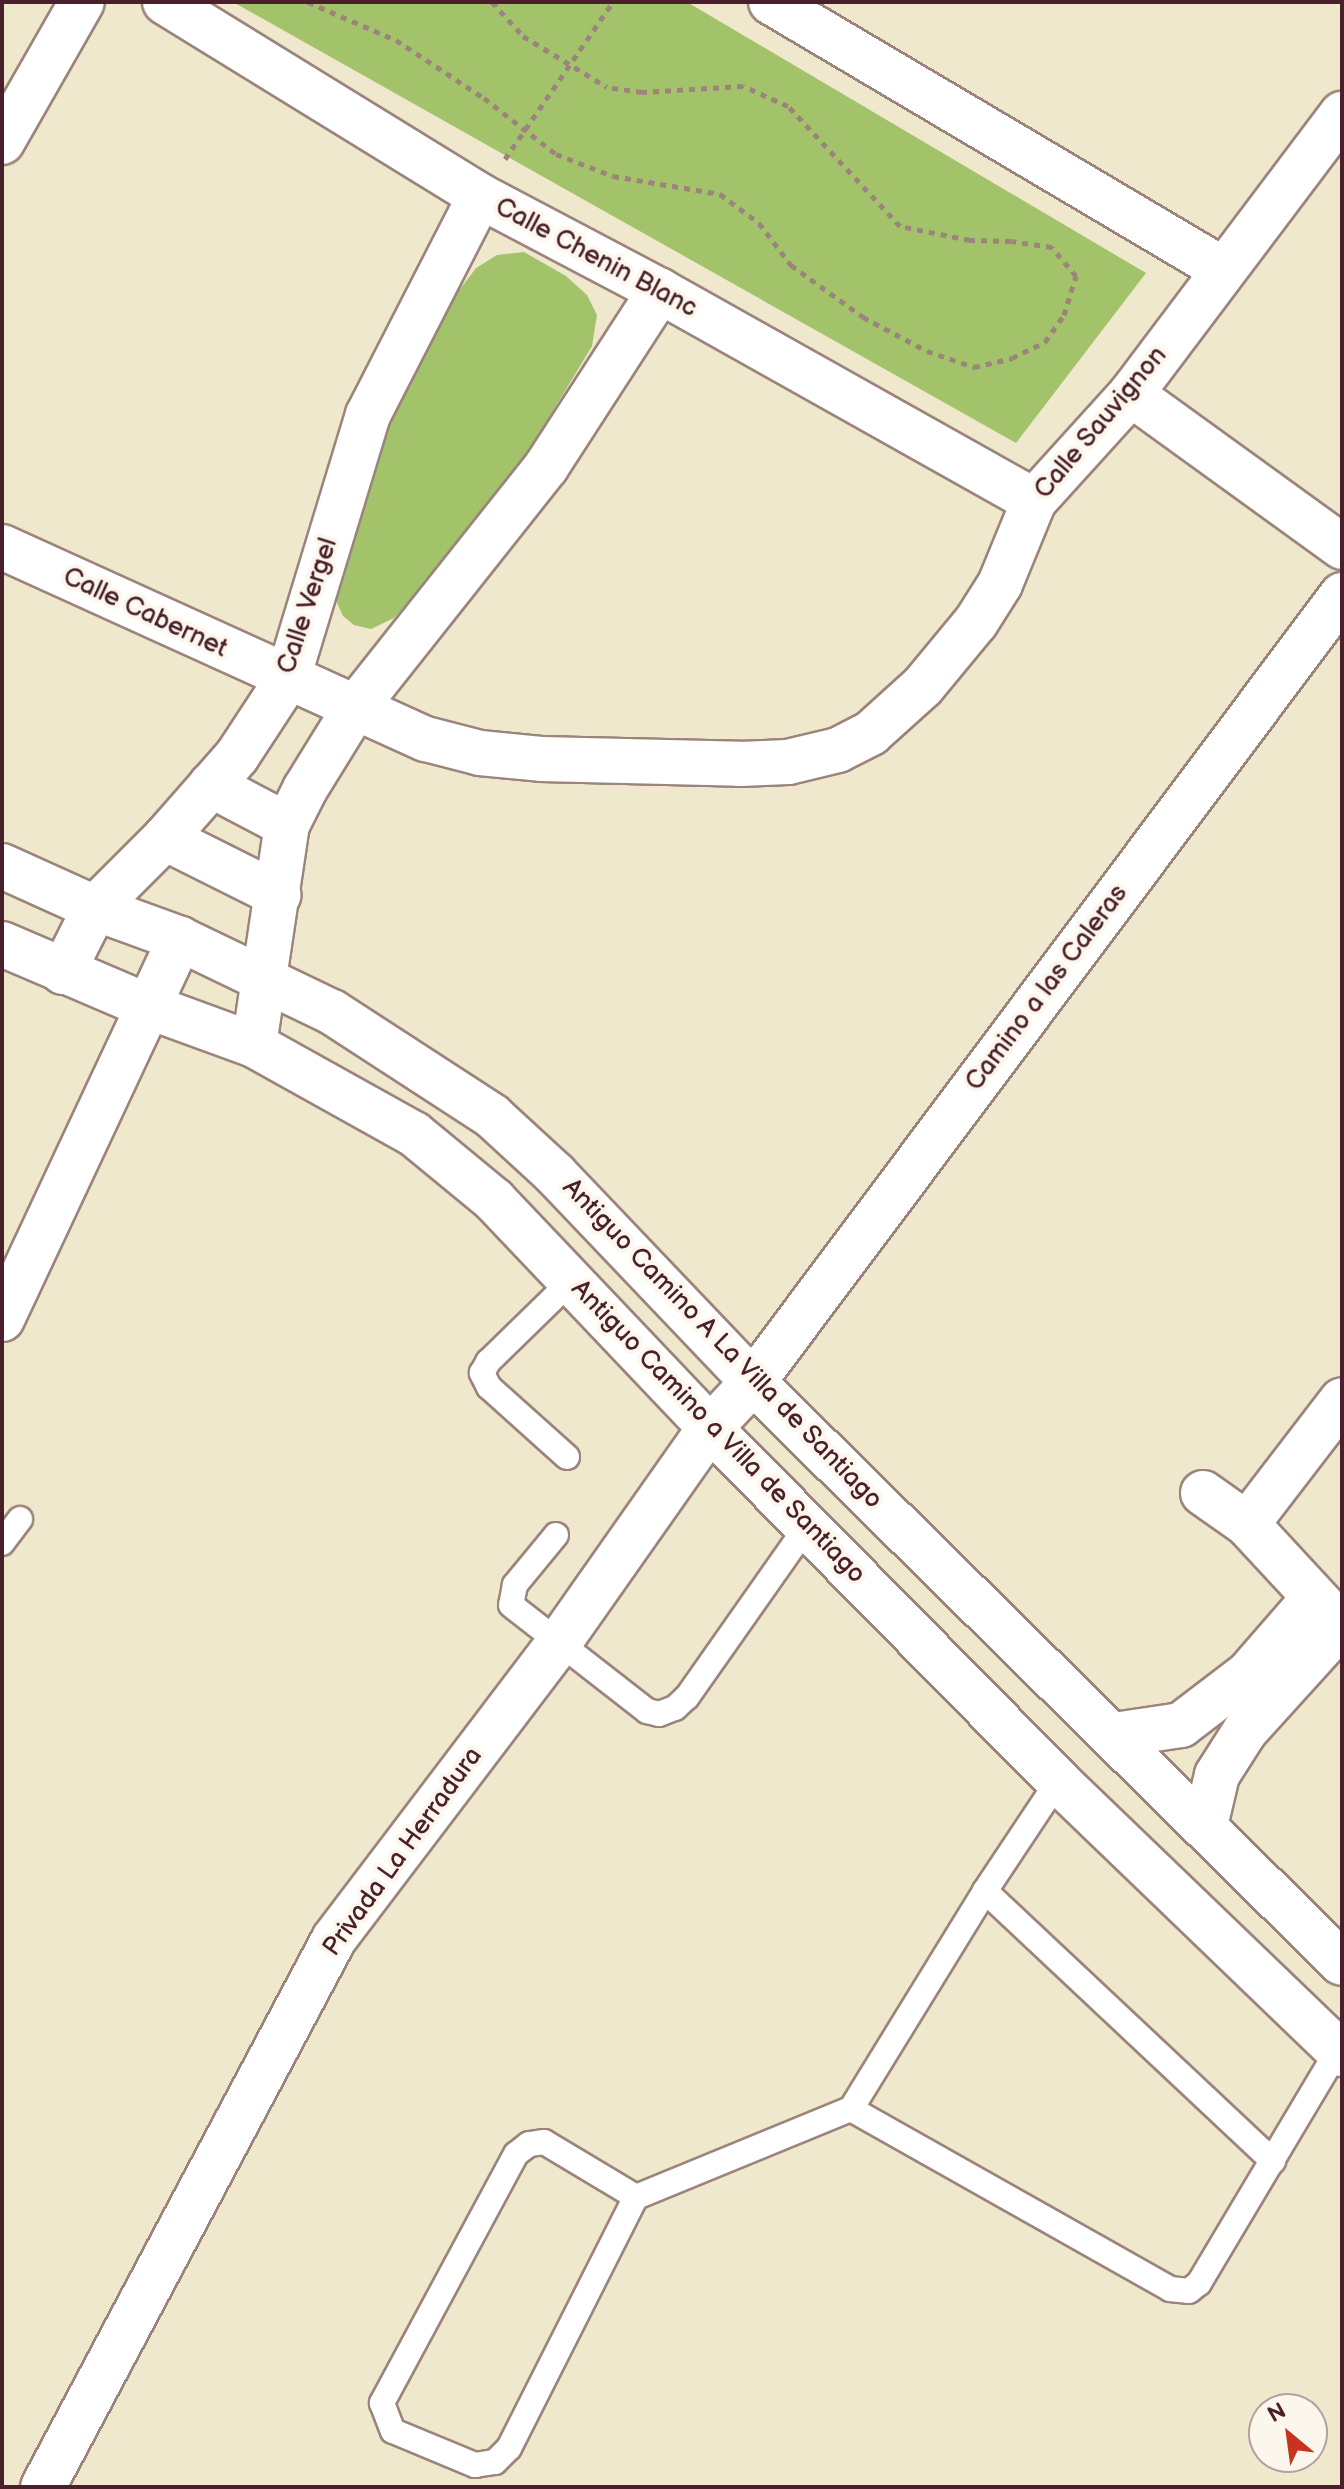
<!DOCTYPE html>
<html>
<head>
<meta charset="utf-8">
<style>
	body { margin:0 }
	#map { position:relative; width:1344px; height:2489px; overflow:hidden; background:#efe8cc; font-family:"Balsamiq Sans",sans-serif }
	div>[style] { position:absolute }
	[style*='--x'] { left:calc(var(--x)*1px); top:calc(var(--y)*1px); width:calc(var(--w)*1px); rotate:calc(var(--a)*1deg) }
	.green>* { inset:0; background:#a3c36b }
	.path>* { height:5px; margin-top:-2.5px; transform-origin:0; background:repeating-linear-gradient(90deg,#9c847c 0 6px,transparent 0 12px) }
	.roads { filter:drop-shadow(2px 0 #9c847c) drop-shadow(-2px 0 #9c847c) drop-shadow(0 2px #9c847c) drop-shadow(0 -2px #9c847c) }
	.service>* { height:24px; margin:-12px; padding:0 12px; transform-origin:12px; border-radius:12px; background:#fff }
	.minor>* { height:44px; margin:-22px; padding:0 22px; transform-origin:22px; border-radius:22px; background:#fff }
	.tertiary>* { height:44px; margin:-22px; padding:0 22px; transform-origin:22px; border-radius:22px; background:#fff }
	.path-bridge>* { height:5px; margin-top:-2.5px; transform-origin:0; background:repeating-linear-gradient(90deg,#9c847c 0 6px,transparent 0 12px) }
	span { translate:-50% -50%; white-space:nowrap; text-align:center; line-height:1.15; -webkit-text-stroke:8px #fbf7ec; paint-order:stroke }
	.street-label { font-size:26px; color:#4a1f2b }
	.frame { position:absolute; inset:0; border:4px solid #4a1f2b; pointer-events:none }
	.north { position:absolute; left:1248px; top:2393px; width:80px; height:80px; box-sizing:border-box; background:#fbf7ec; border:2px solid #b4a19f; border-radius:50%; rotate:331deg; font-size:22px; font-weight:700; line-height:32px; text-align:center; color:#4a1f2b }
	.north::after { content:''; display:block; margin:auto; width:28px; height:36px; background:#c8321e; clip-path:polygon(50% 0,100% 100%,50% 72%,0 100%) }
</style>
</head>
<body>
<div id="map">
	<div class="green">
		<div style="clip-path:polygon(233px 2px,687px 2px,1146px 273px,1016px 443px)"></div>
		<div style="clip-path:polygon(524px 252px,566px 276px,587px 295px,597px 315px,592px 346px,524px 459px,480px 521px,394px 618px,371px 629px,354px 625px,343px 616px,334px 596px,362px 479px,416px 363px,457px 293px,476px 268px,497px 255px)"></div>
	</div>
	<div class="path">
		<div style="--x:308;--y:2;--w:96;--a:23.4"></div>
		<div style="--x:396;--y:40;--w:105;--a:33.4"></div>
		<div style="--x:492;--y:2;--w:46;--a:47.6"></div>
		<div style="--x:556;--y:154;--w:61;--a:21.1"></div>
		<div style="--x:613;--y:176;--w:109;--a:9.5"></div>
		<div style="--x:720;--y:194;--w:49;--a:36.6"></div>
		<div style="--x:759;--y:223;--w:53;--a:52.7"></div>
		<div style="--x:791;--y:265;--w:89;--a:35.8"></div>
		<div style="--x:863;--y:317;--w:72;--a:28"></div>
		<div style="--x:927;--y:351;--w:50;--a:18.8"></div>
		<div style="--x:974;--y:367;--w:39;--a:-13"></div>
		<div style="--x:1012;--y:358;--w:37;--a:-26"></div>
		<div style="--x:1045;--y:342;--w:33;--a:-55"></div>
		<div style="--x:1064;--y:315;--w:41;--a:-72.9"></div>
		<div style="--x:1076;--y:276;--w:38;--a:-130"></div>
		<div style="--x:1052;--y:247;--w:41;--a:-171.7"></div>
		<div style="--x:1011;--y:241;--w:41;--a:-178.6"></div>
		<div style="--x:970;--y:240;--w:71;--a:-168.7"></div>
		<div style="--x:900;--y:226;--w:164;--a:-133"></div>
		<div style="--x:788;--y:106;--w:49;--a:-156"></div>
		<div style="--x:743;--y:86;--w:101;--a:176.6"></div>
		<div style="--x:642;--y:92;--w:35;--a:-172"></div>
		<div style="--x:505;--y:159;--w:191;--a:-55.5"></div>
	</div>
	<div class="roads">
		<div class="service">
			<div style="--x:567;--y:1457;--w:105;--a:-138.1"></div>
			<div style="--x:489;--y:1387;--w:16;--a:-117"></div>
			<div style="--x:482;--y:1373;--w:13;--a:-61"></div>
			<div style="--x:488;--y:1362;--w:116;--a:-44.3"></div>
			<div style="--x:556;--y:1535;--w:65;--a:129.4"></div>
			<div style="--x:515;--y:1585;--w:20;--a:101"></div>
			<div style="--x:511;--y:1605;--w:172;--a:37.9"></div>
			<div style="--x:647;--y:1711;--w:12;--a:14"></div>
			<div style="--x:659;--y:1714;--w:17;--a:-21"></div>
			<div style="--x:675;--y:1708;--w:16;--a:-43"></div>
			<div style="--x:687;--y:1697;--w:209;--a:-54.9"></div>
			<div style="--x:2;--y:1543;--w:30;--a:-53"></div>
			<div style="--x:985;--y:1891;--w:395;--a:43.2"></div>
			<div style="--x:851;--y:2109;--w:366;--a:29.4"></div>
			<div style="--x:1170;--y:2289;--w:19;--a:6"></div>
			<div style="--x:1189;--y:2291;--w:13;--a:-39"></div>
			<div style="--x:1199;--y:2283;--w:271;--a:-59.2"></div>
			<div style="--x:636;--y:2197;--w:107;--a:-149.1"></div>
			<div style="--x:544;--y:2142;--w:15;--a:172"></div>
			<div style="--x:529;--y:2144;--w:16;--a:142"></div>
			<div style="--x:516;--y:2154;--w:283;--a:118.3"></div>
			<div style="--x:382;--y:2403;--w:30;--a:69"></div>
			<div style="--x:393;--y:2431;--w:89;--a:22.5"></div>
			<div style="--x:475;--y:2465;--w:20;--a:-9"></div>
			<div style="--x:495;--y:2462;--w:20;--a:-45"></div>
			<div style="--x:509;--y:2448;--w:281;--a:-63.2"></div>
			<div style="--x:636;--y:2197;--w:232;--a:-22.3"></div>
			<div style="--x:851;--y:2109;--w:256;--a:-58.4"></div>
			<div style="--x:985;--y:1891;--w:132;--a:-56.4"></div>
		</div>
		<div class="minor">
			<div style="--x:165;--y:2;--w:370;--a:31.6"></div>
			<div style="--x:480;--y:196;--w:204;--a:27.8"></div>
			<div style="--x:660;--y:291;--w:429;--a:29.3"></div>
			<div style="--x:771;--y:2;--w:524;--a:30.63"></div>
			<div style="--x:2;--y:142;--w:161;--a:-60.3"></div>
			<div style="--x:1131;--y:394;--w:261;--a:35.9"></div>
			<div style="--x:2;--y:547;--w:465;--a:24.4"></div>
			<div style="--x:426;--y:739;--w:56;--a:14.5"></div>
			<div style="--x:480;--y:753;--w:61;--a:5.6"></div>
			<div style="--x:541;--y:759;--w:199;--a:1.4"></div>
			<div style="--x:740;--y:764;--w:48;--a:-2.4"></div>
			<div style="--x:788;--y:762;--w:51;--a:-13.5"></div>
			<div style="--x:838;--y:750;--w:37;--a:-27"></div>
			<div style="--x:871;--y:733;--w:70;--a:-42.1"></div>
			<div style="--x:923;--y:686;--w:83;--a:-50.4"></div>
			<div style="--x:976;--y:622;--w:45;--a:-57.7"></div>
			<div style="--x:1000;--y:584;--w:90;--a:-67.7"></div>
			<div style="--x:1034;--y:501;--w:144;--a:-47.8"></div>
			<div style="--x:1131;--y:394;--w:351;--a:-53"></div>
			<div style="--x:211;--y:785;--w:86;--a:27.8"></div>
			<div style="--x:165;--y:838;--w:127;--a:26.6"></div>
			<div style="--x:63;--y:972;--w:72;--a:-63.4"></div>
			<div style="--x:95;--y:908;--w:99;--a:-45"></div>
			<div style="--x:165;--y:838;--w:109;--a:-48.7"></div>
			<div style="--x:237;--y:756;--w:93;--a:-56.8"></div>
			<div style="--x:288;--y:678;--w:275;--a:-73.1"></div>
			<div style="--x:368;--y:415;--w:246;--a:-62.9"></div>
			<div style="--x:254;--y:1045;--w:222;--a:-81.5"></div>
			<div style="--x:287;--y:825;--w:40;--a:-63.4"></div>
			<div style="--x:305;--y:789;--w:95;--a:-58.3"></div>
			<div style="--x:355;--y:708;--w:308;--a:-51.6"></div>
			<div style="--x:546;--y:467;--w:210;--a:-57.1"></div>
			<div style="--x:2;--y:1319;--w:420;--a:-64.9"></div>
			<div style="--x:1203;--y:1493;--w:54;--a:35.2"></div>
			<div style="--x:1247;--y:1524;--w:128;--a:47.2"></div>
			<div style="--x:1247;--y:1524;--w:156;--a:-52.5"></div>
			<div style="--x:1114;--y:1735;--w:68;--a:-8.5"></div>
			<div style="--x:1181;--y:1725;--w:84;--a:-37.3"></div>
			<div style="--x:1248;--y:1674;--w:101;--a:-49"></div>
			<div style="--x:1205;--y:1826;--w:52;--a:-76.8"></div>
			<div style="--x:1217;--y:1775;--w:52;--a:-57.5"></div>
			<div style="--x:1245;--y:1731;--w:143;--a:-47.8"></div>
			<div style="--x:43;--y:2487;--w:620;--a:-62.03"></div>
			<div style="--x:334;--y:1939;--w:370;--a:-52.8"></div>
			<div style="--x:558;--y:1644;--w:264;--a:-54.9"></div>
			<div style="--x:710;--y:1428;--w:63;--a:-46.9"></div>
			<div style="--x:753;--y:1382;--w:983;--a:-53.19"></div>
		</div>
		<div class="tertiary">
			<div style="--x:2;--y:866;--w:102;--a:24.3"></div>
			<div style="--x:95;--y:908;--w:90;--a:20"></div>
			<div style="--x:180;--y:939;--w:169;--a:25.7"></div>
			<div style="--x:332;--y:1012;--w:191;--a:33"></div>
			<div style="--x:492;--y:1116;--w:86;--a:42.6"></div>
			<div style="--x:555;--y:1174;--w:287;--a:46.4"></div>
			<div style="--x:753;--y:1382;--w:827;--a:44.61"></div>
			<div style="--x:2;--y:944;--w:161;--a:23.1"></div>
			<div style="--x:150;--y:1007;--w:111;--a:20.1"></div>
			<div style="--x:254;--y:1045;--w:183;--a:29.1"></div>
			<div style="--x:414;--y:1134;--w:104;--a:39.5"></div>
			<div style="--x:494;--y:1200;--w:314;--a:46.5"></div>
			<div style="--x:710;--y:1428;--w:496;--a:45.4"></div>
			<div style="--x:1058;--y:1781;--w:394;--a:43.9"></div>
		</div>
	</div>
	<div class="path-bridge">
		<div style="--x:523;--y:36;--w:98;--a:31.3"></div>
		<div style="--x:484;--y:98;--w:91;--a:37.9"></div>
	</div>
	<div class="street-label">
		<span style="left:596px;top:258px;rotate:28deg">Calle Chenin Blanc</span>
		<span style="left:1101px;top:423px;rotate:-50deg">Calle Sauvignon</span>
		<span style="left:308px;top:606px;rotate:-72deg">Calle Vergel</span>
		<span style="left:145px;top:613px;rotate:25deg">Calle Cabernet</span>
		<span style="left:1047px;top:988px;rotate:-53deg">Camino a las Caleras</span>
		<span style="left:722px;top:1344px;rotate:46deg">Antiguo Camino A La Villa de Santiago</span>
		<span style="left:718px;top:1432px;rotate:46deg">Antiguo Camino a Villa de Santiago</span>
		<span style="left:403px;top:1852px;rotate:-54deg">Privada La Herradura</span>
	</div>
	<div class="frame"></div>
	<div class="north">N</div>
</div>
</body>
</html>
